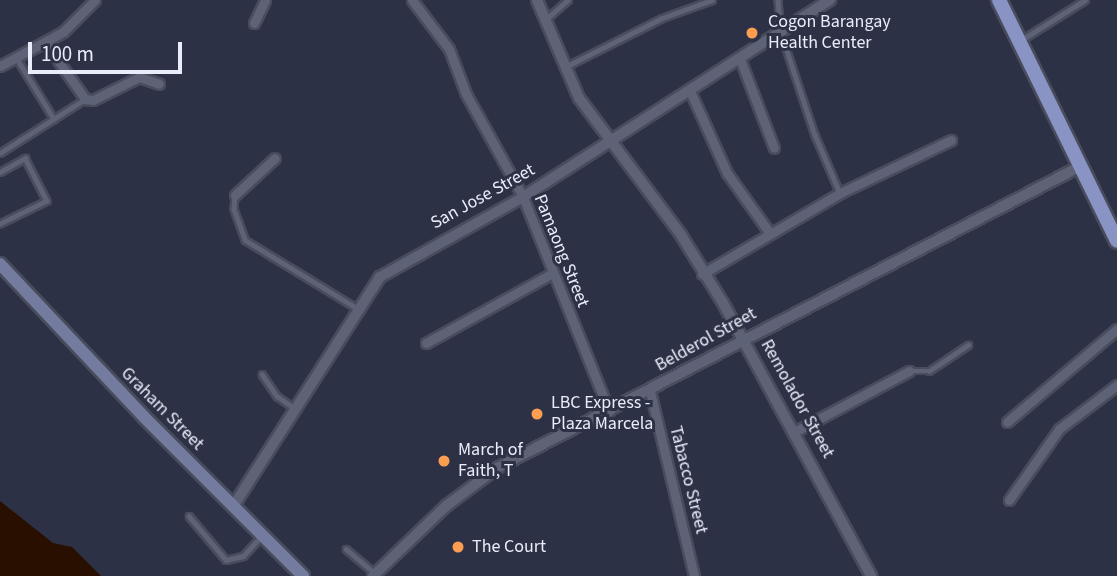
<!DOCTYPE html>
<html>
<head>
<meta charset="utf-8">
<style>
	body { margin:0 }
	#map { position:relative; width:1117px; height:576px; overflow:hidden; background:#2d3145; font-family:"Source Sans 3",sans-serif }
	div>[style] { position:absolute }
	[style*='--x'] { left:calc(var(--x)*1px); top:calc(var(--y)*1px); width:calc(var(--w)*1px); rotate:calc(var(--a)*1deg) }
	.water>* { inset:0; background:#280f00 }
	.roads { filter:drop-shadow(2px 0 #484c5c) drop-shadow(-2px 0 #484c5c) drop-shadow(0 2px #484c5c) drop-shadow(0 -2px #484c5c) }
	.service>* { height:4.5px; margin:-2.25px; padding:0 2.25px; transform-origin:2.25px; border-radius:2.25px; background:#5d6277 }
	.minor>* { height:9px; margin:-4.5px; padding:0 4.5px; transform-origin:4.5px; border-radius:4.5px; background:#5d6277 }
	.tertiary>* { height:10px; margin:-5px; padding:0 5px; transform-origin:5px; border-radius:5px; background:#5d6277 }
	.secondary>* { height:12px; margin:-6px; padding:0 6px; transform-origin:6px; border-radius:6px; background:#737b9e }
	.primary>* { height:14px; margin:-7px; padding:0 7px; transform-origin:7px; border-radius:7px; background:#8994c5 }
	.dots>* { width:19px; height:19px; translate:-50% -50%; box-sizing:border-box; border:4px solid #2d3145; border-radius:50% }
	span { translate:-50% -50%; white-space:nowrap; text-align:center; line-height:1.15; -webkit-text-stroke:6px #2d3145; paint-order:stroke }
	.poi-label { font-size:18px; color:#e9edf9 }
	.left { translate:0 -50%; text-align:left }
	.street-label { font-size:18px; color:#e9edf9 }
	.scale { position:absolute; left:28px; top:42px; width:154px; height:32px; box-sizing:border-box; border:4px solid #e9edf9; border-top:0; padding-left:9px; font-size:21px; line-height:24px; white-space:nowrap; color:#e9edf9; -webkit-text-stroke:5px #2d3145; paint-order:stroke }
</style>
</head>
<body>
<div id="map">
	<div class="water">
		<div style="clip-path:polygon(0 501px,53px 543px,72px 547px,101px 576px,0 576px)"></div>
	</div>
	<div class="roads">
		<div class="service">
			<div style="--x:778;--y:0;--w:33;--a:85"></div>
			<div style="--x:781;--y:33;--w:108;--a:71.6"></div>
			<div style="--x:815;--y:135;--w:63;--a:66.7"></div>
			<div style="--x:545;--y:20;--w:30;--a:-41"></div>
			<div style="--x:1023;--y:39;--w:73;--a:-32.2"></div>
			<div style="--x:16;--y:57;--w:73;--a:58.5"></div>
			<div style="--x:567;--y:66;--w:106;--a:-26.8"></div>
			<div style="--x:662;--y:18;--w:53;--a:-19.8"></div>
			<div style="--x:0;--y:153;--w:101;--a:-32.4"></div>
			<div style="--x:0;--y:172;--w:29;--a:-29"></div>
			<div style="--x:25;--y:158;--w:48;--a:62.9"></div>
			<div style="--x:47;--y:201;--w:52;--a:153.9"></div>
			<div style="--x:235;--y:195;--w:14;--a:94"></div>
			<div style="--x:234;--y:209;--w:33;--a:70"></div>
			<div style="--x:245;--y:240;--w:131;--a:31.3"></div>
			<div style="--x:909;--y:371;--w:20;--a:0"></div>
			<div style="--x:929;--y:371;--w:47;--a:-33.7"></div>
			<div style="--x:262;--y:374;--w:27;--a:56"></div>
			<div style="--x:277;--y:396;--w:21;--a:35"></div>
			<div style="--x:189;--y:516;--w:57;--a:49.9"></div>
			<div style="--x:226;--y:560;--w:17;--a:-13"></div>
			<div style="--x:243;--y:556;--w:25;--a:-47"></div>
			<div style="--x:346;--y:549;--w:38;--a:40"></div>
		</div>
		<div class="minor">
			<div style="--x:412;--y:0;--w:61;--a:52.9"></div>
			<div style="--x:449;--y:49;--w:48;--a:69.3"></div>
			<div style="--x:466;--y:94;--w:118;--a:61"></div>
			<div style="--x:523;--y:197;--w:231;--a:68.1"></div>
			<div style="--x:254;--y:23;--w:25;--a:-64"></div>
			<div style="--x:45;--y:42;--w:70;--a:54.9"></div>
			<div style="--x:85;--y:99;--w:8;--a:7"></div>
			<div style="--x:93;--y:100;--w:51;--a:-26.6"></div>
			<div style="--x:139;--y:77;--w:21;--a:19"></div>
			<div style="--x:740;--y:59;--w:95;--a:69.1"></div>
			<div style="--x:0;--y:66;--w:72;--a:-28.4"></div>
			<div style="--x:63;--y:32;--w:45;--a:-45"></div>
			<div style="--x:690;--y:91;--w:90;--a:65.7"></div>
			<div style="--x:727;--y:173;--w:72;--a:54.6"></div>
			<div style="--x:235;--y:195;--w:54;--a:-42.8"></div>
			<div style="--x:702;--y:274;--w:160;--a:-30.4"></div>
			<div style="--x:840;--y:193;--w:123;--a:-25.5"></div>
			<div style="--x:426;--y:343;--w:145;--a:-28.9"></div>
			<div style="--x:650;--y:391;--w:190;--a:76.6"></div>
			<div style="--x:1007;--y:422;--w:144;--a:-40.2"></div>
			<div style="--x:796;--y:431;--w:128;--a:-28"></div>
			<div style="--x:1009;--y:500;--w:87;--a:-54.8"></div>
			<div style="--x:1059;--y:429;--w:73;--a:-37.2"></div>
		</div>
		<div class="tertiary">
			<div style="--x:537;--y:0;--w:107;--a:66.8"></div>
			<div style="--x:579;--y:98;--w:171;--a:53.3"></div>
			<div style="--x:681;--y:235;--w:80;--a:58.3"></div>
			<div style="--x:723;--y:303;--w:311;--a:61.5"></div>
			<div style="--x:234;--y:505;--w:271;--a:-57.4"></div>
			<div style="--x:380;--y:277;--w:164;--a:-29.2"></div>
			<div style="--x:523;--y:197;--w:365;--a:-32.7"></div>
			<div style="--x:373;--y:576;--w:101;--a:-43.8"></div>
			<div style="--x:446;--y:506;--w:64;--a:-36.7"></div>
			<div style="--x:497;--y:468;--w:655;--a:-27.35"></div>
		</div>
		<div class="secondary">
			<div style="--x:0;--y:264;--w:210;--a:46.7"></div>
			<div style="--x:144;--y:417;--w:225;--a:45"></div>
		</div>
		<div class="primary">
			<div style="--x:999;--y:0;--w:268;--a:63.9"></div>
		</div>
	</div>
	<div class="dots">
		<div style="left:752px;top:33px;background:#fb9e51"></div>
		<div style="left:537px;top:414px;background:#fb9e51"></div>
		<div style="left:444px;top:461px;background:#fb9e51"></div>
		<div style="left:458px;top:547px;background:#fb9e51"></div>
	</div>
	<div class="poi-label">
		<span class="left" style="left:768px;top:33px">Cogon Barangay<br>Health Center</span>
		<span class="left" style="left:551px;top:414px">LBC Express -<br>Plaza Marcela</span>
		<span class="left" style="left:458px;top:461px">March of<br>Faith, T</span>
		<span class="left" style="left:472px;top:547px">The Court</span>
	</div>
	<div class="street-label">
		<span style="left:483px;top:197px;rotate:-29deg">San Jose Street</span>
		<span style="left:561px;top:251px;rotate:68deg">Pamaong Street</span>
		<span style="left:706px;top:340px;rotate:-29deg">Belderol Street</span>
		<span style="left:797px;top:399px;rotate:61deg">Remolador Street</span>
		<span style="left:162px;top:409px;rotate:45deg">Graham Street</span>
		<span style="left:688px;top:480px;rotate:76deg">Tabacco Street</span>
	</div>
	<div class="scale">100 m</div>
</div>
</body>
</html>
